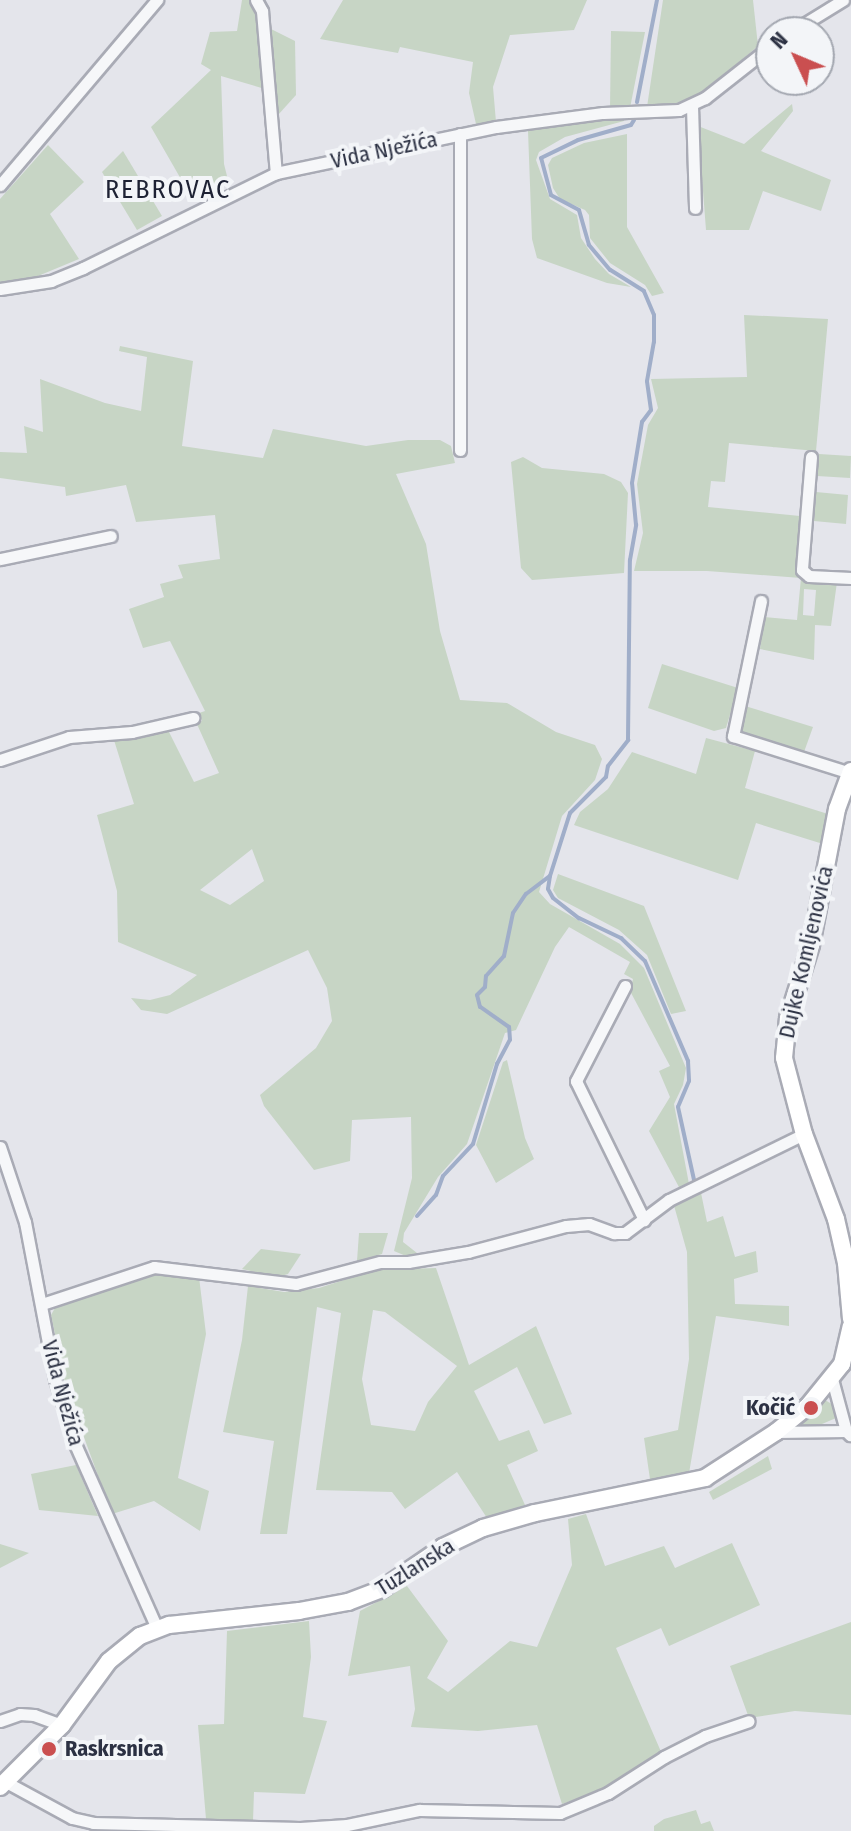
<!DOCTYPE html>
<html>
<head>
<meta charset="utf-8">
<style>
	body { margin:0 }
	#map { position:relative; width:851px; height:1831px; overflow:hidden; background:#e4e5eb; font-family:"Fira Sans Condensed",sans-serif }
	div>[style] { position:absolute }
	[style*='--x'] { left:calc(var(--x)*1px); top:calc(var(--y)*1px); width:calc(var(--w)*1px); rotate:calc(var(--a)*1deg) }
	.green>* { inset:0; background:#c7d5c5 }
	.stream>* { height:4px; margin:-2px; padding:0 2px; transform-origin:2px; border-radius:2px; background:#a0aec9 }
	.roads { filter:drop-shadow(2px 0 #a9abb5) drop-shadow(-2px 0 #a9abb5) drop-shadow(0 2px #a9abb5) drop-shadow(0 -2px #a9abb5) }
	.street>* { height:11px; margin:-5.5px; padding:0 5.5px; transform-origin:5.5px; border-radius:5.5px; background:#f6f7f9 }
	.secondary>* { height:16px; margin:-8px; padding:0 8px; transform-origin:8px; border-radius:8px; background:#fff }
	.dots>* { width:22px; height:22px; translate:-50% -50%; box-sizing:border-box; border:4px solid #f3f5f8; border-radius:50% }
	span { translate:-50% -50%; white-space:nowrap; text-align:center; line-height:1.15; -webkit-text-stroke:8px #f3f5f8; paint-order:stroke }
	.street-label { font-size:22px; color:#2c3143 }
	.poi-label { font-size:22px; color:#2c3143; font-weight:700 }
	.right { translate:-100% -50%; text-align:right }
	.left { translate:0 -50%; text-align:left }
	.quarter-label { font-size:26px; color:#1e2234; letter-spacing:2px }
	.north { position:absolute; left:755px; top:16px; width:80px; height:80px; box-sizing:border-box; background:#f3f5f8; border:2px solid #a3a7b0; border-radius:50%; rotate:314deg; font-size:22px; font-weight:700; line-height:32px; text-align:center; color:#2c3143 }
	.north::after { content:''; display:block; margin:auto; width:28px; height:36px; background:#ca4f50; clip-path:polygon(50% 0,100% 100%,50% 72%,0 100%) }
</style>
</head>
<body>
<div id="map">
	<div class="green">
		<div style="clip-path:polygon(242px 0,249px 0,255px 12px,265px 89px,221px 76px,224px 164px,229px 184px,193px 200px,151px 127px,211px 70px,201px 64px,210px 32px,237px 31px)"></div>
		<div style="clip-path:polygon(343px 0,587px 0,574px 30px,510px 35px,493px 87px,496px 122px,476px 124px,469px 93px,473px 62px,400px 47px,398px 53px,320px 39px)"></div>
		<div style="clip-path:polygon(663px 0,753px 0,758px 46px,705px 92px,669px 106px,647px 107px)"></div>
		<div style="clip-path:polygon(269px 28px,295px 41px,296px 95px,278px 115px)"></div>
		<div style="clip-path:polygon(611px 31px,645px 32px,630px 108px,610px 109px)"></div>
		<div style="clip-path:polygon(792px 104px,793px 111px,761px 151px,831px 180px,821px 211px,763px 191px,749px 230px,706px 230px,698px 126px,744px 144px)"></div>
		<div style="clip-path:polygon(624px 116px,624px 121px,565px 137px,539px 152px,536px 160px,550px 199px,577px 215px,581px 238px,595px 259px,609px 274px,631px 287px,607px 283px,537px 258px,532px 239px,528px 131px)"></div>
		<div style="clip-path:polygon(627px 134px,627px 227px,664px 293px,652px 296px,645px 285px,610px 263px,590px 238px,589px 215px,585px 210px,560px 199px,553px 188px,548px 165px,552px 158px,584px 143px)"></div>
		<div style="clip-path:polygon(48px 145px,84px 182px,50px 214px,79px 259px,38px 276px,0 282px,0 199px)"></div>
		<div style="clip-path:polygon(123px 151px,162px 216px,137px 230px,102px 172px)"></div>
		<div style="clip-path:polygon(evenodd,744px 315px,828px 319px,816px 451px,729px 443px,725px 482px,711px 481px,708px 507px,800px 516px,797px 571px,802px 578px,837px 582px,831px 626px,815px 625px,814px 660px,760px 649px,764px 617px,797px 620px,801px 578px,707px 571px,634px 571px,643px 533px,637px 484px,648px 425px,658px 408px,651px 379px,747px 377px,744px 315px,804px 589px,816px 590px,814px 616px,803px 615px,804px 589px)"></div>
		<div style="clip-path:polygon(evenodd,120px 346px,193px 361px,182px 446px,263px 458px,273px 429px,366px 446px,408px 440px,440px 440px,451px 446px,455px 463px,396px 474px,426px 544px,440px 631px,460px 700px,507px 703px,556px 732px,595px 745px,602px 759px,595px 780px,562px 816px,539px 892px,550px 904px,620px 944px,644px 968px,686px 1068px,683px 1085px,674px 1104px,689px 1184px,680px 1189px,649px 1131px,670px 1097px,659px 1071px,670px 1066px,630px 991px,633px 979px,624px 974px,630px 962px,569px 927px,555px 947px,516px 1030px,505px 1033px,467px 1144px,438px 1177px,404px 1233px,403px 1242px,417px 1253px,406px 1256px,394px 1251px,412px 1178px,411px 1117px,352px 1120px,350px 1161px,314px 1170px,264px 1106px,260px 1095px,316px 1048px,332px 1021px,327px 988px,308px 950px,167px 1014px,141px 1010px,131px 998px,150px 1000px,170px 995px,197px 975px,118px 942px,117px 891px,97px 815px,134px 804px,113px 737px,137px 737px,168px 730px,194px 782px,219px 773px,196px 722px,202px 721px,199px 713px,205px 711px,170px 641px,143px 648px,129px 609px,164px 597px,160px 584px,183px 578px,178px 565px,220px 559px,215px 515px,136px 522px,126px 485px,66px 496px,65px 487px,0 478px,0 452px,27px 453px,24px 426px,43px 432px,40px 379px,105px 403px,141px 411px,147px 357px,119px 351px,120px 346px,252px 849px,264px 881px,230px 905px,200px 890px,252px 849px)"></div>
		<div style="clip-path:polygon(819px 454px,851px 456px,850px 478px,817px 476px)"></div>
		<div style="clip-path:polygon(523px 457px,542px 468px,604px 474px,621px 482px,628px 493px,624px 573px,532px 580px,521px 568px,511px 462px)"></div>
		<div style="clip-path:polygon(816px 492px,848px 495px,846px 524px,814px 521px)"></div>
		<div style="clip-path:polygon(662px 664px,738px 688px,726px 728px,714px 731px,648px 708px)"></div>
		<div style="clip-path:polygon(745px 706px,813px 727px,804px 752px,742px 735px,738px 729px)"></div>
		<div style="clip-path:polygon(706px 738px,755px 751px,745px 788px,828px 814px,823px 844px,756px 823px,738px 880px,574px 825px,580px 812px,608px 789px,632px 752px,696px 774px)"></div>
		<div style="clip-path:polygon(558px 874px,644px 906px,686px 1011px,671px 1014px,647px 955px,619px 930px,558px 898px,553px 890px)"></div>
		<div style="clip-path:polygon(507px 1060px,525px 1138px,534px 1159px,496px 1183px,476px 1145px,503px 1062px)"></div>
		<div style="clip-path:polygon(700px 1188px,707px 1222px,723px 1216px,735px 1257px,756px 1251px,758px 1272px,734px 1279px,735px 1304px,789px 1306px,789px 1326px,716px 1316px,688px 1479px,651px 1486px,644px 1438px,678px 1430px,689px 1359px,687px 1252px,673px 1202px)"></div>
		<div style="clip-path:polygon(359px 1233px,388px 1233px,382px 1254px,357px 1261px)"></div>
		<div style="clip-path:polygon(261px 1249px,301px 1254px,288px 1274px,277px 1277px,242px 1269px)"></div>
		<div style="clip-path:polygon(evenodd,436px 1268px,469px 1365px,536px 1326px,572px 1414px,544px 1424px,517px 1367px,474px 1391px,499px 1441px,529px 1430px,538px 1451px,507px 1465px,525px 1505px,487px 1518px,457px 1472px,405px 1509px,392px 1492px,316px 1490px,341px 1313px,317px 1307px,287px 1534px,260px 1534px,274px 1441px,223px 1432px,242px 1340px,248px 1286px,284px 1292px,319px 1288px,375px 1270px,436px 1268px,373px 1310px,385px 1312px,457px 1366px,428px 1402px,415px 1431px,371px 1425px,362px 1379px,373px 1310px)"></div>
		<div style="clip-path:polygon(147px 1274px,199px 1277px,206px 1334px,178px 1478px,209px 1491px,200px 1531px,154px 1501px,112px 1514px,66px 1388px,51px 1315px,55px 1308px)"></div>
		<div style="clip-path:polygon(825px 1400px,835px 1406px,836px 1418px,822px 1424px,797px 1426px)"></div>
		<div style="clip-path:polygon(768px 1456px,772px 1469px,713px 1500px,709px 1492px)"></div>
		<div style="clip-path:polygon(76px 1465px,98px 1516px,39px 1510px,31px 1474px)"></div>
		<div style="clip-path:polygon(586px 1514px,605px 1566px,664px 1546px,675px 1568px,732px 1543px,760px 1605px,669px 1646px,661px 1628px,616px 1648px,662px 1754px,602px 1790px,562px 1804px,537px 1725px,478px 1731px,411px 1727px,415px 1709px,410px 1666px,348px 1676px,360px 1611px,407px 1586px,448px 1641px,427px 1678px,448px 1692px,510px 1641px,537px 1647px,572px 1565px,568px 1519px)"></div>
		<div style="clip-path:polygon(0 1544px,29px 1553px,0 1568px)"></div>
		<div style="clip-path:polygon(309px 1621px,311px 1657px,303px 1717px,327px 1721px,305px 1794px,254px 1792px,253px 1821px,206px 1819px,198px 1725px,224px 1724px,227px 1631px)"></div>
		<div style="clip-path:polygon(851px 1622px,851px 1715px,795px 1711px,749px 1718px,730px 1666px)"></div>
		<div style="clip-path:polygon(696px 1810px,701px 1824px,710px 1821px,714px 1831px,654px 1831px,654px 1826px,664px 1819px)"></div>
	</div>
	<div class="stream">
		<div style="--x:637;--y:102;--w:104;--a:-78.9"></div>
		<div style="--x:550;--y:876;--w:13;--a:99"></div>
		<div style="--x:548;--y:889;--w:10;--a:61"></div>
		<div style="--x:553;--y:898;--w:33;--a:38"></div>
		<div style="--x:579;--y:918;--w:47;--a:25.5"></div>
		<div style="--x:621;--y:938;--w:33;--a:44"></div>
		<div style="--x:645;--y:961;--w:109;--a:66.7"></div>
		<div style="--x:688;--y:1061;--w:20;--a:87"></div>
		<div style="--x:689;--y:1081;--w:28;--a:113"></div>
		<div style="--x:678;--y:1107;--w:75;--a:77.6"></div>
		<div style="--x:417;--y:1216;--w:28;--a:-48"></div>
		<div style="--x:436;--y:1195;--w:20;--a:-70"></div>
		<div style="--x:443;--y:1176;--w:44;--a:-46.8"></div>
		<div style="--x:473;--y:1144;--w:84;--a:-73.3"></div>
		<div style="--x:497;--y:1064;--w:27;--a:-62"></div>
		<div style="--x:510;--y:1040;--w:13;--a:-94"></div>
		<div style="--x:509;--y:1027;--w:35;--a:-145"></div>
		<div style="--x:480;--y:1007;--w:12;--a:-104"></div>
		<div style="--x:477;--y:995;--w:11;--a:-45"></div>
		<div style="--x:485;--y:987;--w:11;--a:-85"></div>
		<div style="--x:486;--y:976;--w:27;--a:-48"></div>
		<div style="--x:504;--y:956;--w:44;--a:-78.2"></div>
		<div style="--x:513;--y:913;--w:23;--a:-56"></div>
		<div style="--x:526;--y:894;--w:30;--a:-37"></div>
		<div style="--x:550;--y:876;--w:66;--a:-72.4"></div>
		<div style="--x:570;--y:813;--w:51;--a:-45"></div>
		<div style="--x:606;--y:777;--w:11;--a:-80"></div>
		<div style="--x:608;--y:766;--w:33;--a:-52"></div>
		<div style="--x:628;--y:740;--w:180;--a:-89.4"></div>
		<div style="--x:630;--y:560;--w:36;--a:-80"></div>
		<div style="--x:636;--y:525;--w:42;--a:-95.4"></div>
		<div style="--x:632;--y:483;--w:62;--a:-80.7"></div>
		<div style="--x:642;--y:422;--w:15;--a:-53"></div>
		<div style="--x:651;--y:410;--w:29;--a:-98"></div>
		<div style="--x:647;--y:381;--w:40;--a:-80"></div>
		<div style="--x:654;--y:342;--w:27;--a:-90"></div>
		<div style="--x:654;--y:315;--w:26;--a:-113"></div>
		<div style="--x:644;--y:291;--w:40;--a:-148"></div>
		<div style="--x:610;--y:270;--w:33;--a:-130"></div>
		<div style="--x:589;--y:245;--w:36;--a:-106"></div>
		<div style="--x:579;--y:210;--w:32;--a:-152"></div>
		<div style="--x:551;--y:195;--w:38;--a:-105"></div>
		<div style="--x:541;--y:158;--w:41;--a:-25.9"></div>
		<div style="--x:578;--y:140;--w:55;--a:-15.8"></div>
		<div style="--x:631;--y:125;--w:6;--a:-59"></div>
	</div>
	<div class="roads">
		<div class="street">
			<div style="--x:256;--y:0;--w:13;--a:61"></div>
			<div style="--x:262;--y:11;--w:163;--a:85.1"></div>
			<div style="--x:791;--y:32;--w:61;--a:-31.6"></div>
			<div style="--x:692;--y:106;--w:102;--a:88.3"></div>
			<div style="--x:460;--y:134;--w:316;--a:90"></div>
			<div style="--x:0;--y:185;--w:243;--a:-49.7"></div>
			<div style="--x:0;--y:289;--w:52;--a:-8.9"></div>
			<div style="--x:51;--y:281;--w:35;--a:-22"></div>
			<div style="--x:83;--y:268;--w:215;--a:-26.2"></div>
			<div style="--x:276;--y:173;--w:225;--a:-11.8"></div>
			<div style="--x:496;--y:127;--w:108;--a:-7.5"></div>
			<div style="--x:603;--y:113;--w:76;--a:-2.3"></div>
			<div style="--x:679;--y:110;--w:29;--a:-25"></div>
			<div style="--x:705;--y:98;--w:84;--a:-38.2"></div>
			<div style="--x:811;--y:457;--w:113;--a:94.6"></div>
			<div style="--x:802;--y:570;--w:9;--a:41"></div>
			<div style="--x:809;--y:576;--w:42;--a:2.7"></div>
			<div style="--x:0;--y:559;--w:113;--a:-11.7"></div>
			<div style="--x:761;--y:601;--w:138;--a:101.7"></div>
			<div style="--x:733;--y:736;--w:123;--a:17.5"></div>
			<div style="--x:0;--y:760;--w:73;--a:-18.4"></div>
			<div style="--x:69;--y:737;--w:63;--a:-4.5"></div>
			<div style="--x:132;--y:732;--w:63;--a:-12.9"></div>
			<div style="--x:625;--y:986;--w:107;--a:117.3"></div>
			<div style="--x:576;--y:1081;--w:155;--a:63.9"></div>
			<div style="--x:0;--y:1147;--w:79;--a:71.6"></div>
			<div style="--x:25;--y:1222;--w:160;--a:79.2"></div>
			<div style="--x:55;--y:1379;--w:68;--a:72.9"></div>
			<div style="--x:75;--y:1444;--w:201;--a:66"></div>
			<div style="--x:42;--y:1304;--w:118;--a:-18.3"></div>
			<div style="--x:154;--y:1267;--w:143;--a:6.8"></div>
			<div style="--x:296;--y:1284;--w:87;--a:-14.7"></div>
			<div style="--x:380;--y:1262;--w:28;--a:0"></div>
			<div style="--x:408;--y:1262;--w:61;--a:-9.5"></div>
			<div style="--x:468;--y:1252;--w:101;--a:-14.9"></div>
			<div style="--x:566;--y:1226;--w:23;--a:-5"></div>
			<div style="--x:589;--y:1224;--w:27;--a:20"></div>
			<div style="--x:614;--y:1233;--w:11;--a:0"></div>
			<div style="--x:625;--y:1233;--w:55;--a:-36.9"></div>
			<div style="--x:669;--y:1200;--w:150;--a:-26.1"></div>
			<div style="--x:832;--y:1379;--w:54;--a:74.9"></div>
			<div style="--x:846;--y:1431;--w:6;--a:45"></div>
			<div style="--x:776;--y:1432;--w:70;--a:-0.8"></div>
			<div style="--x:0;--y:1721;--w:21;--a:-19"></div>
			<div style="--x:20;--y:1714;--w:14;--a:4"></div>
			<div style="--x:34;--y:1715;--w:30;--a:20"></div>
			<div style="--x:6;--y:1782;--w:75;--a:28.6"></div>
			<div style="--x:72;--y:1818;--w:22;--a:13"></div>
			<div style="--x:93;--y:1823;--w:207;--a:1.4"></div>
			<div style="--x:300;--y:1828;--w:47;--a:-3.7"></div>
			<div style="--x:347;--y:1825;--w:74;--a:-11.8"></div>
			<div style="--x:419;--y:1810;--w:141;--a:1.2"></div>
			<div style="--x:560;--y:1813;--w:52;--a:-22.6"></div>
			<div style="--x:608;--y:1793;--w:67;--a:-32.7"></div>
			<div style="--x:664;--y:1757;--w:46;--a:-27.1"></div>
			<div style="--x:705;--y:1736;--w:46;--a:-18.8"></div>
		</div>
		<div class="secondary">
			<div style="--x:851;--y:771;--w:40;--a:110.2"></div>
			<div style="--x:837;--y:809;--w:138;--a:100.8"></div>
			<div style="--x:811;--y:945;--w:77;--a:107.5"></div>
			<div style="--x:788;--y:1018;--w:40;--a:95.7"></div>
			<div style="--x:784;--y:1058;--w:79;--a:75.3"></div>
			<div style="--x:804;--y:1134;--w:91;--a:69.4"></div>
			<div style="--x:836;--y:1219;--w:45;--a:77.2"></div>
			<div style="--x:846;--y:1263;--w:56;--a:84.9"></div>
			<div style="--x:0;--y:1787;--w:88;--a:-45"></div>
			<div style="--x:62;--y:1725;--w:79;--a:-53.7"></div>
			<div style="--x:109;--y:1661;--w:40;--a:-39"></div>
			<div style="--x:140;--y:1636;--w:31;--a:-21"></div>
			<div style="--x:169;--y:1625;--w:131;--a:-6.1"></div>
			<div style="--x:299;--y:1611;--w:50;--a:-10.4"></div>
			<div style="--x:348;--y:1602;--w:36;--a:-21"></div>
			<div style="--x:382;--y:1589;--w:74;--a:-34.5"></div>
			<div style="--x:443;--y:1547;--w:44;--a:-25.4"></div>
			<div style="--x:483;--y:1528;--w:54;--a:-16.1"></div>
			<div style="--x:535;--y:1513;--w:174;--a:-11.6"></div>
			<div style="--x:705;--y:1478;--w:85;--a:-32.9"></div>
			<div style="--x:776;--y:1432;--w:41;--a:-39.1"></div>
			<div style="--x:808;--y:1406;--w:54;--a:-51"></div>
			<div style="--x:842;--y:1364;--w:39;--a:-77"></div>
		</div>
	</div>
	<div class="dots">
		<div style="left:811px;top:1408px;background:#ca4f50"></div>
		<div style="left:49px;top:1749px;background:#ca4f50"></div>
	</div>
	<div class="street-label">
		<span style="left:384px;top:150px;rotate:-12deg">Vida Nježića</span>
		<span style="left:806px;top:952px;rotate:-77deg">Dujke Komljenovića</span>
		<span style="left:63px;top:1393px;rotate:75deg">Vida Nježića</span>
		<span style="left:415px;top:1567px;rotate:-32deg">Tuzlanska</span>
	</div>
	<div class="poi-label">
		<span class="right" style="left:795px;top:1408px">Kočić</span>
		<span class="left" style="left:65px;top:1749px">Raskrsnica</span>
	</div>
	<div class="quarter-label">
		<span style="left:168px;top:190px">REBROVAC</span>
	</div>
	<div class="north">N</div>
</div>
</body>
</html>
